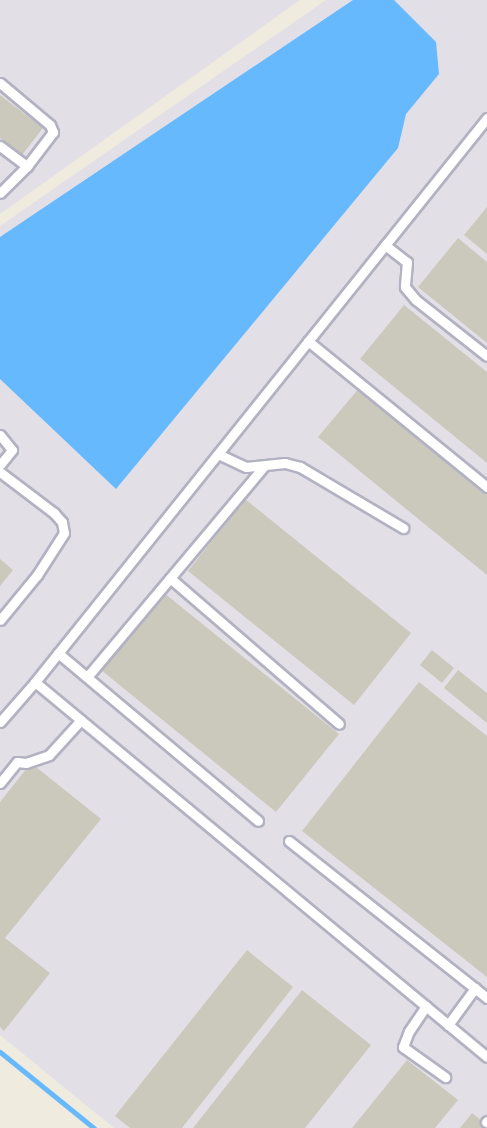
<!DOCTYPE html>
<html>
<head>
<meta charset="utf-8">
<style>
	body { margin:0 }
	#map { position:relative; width:487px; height:1128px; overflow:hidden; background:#efebde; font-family:Mulish,sans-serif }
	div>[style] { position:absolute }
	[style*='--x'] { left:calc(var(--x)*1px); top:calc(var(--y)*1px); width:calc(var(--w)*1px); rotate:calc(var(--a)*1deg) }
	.industrial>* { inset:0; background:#e3dfe7 }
	.water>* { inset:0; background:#66b9fc }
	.stream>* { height:5px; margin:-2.5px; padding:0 2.5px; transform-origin:2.5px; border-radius:2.5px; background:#66b9fc }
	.building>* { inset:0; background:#cbc9bc }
	.roads { filter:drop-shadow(2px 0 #b2b2c2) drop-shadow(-2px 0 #b2b2c2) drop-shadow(0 2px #b2b2c2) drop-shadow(0 -2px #b2b2c2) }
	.service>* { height:9px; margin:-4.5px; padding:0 4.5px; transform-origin:4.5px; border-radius:4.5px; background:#fff }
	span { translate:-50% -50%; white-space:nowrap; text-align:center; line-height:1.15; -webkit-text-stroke:6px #fff; paint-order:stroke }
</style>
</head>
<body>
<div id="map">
	<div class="industrial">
		<div style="clip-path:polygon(0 0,300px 0,0 214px)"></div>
		<div style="clip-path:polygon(326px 0,487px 0,487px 1128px,114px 1128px,0 1035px,0 226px)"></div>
	</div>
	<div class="water">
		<div style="clip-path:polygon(353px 0,394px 0,436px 42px,439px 74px,406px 114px,398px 148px,116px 489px,0 379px,0 237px)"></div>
	</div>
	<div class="stream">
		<div style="--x:0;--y:1052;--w:121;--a:39"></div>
	</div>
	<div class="building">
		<div style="clip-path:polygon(0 95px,43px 128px,22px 155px,0 138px)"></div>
		<div style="clip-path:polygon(487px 207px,487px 254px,464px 235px)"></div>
		<div style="clip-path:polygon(458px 238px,487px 262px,487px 343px,418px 287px)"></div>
		<div style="clip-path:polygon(404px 305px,487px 372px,487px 463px,360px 359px)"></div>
		<div style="clip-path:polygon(360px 387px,487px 491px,487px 575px,318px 437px)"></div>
		<div style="clip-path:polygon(245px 499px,411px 633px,354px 705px,188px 571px)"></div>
		<div style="clip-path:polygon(0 559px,13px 570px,0 586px)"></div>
		<div style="clip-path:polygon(164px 593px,339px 734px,276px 812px,101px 670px)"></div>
		<div style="clip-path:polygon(432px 650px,454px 668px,442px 683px,420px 665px)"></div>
		<div style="clip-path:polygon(458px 670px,487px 693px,487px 723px,444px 688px)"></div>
		<div style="clip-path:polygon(419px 682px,487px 736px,487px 977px,302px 831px)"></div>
		<div style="clip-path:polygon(31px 763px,101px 819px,5px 938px,50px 973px,4px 1031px,0 1027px,0 802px)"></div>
		<div style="clip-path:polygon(247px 950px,293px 987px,182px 1128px,130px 1128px,115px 1116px)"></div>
		<div style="clip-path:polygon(302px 990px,371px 1045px,305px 1128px,193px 1128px)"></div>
		<div style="clip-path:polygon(407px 1060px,458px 1100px,435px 1128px,352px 1128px)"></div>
		<div style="clip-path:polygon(472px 1113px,487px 1125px,487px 1128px,460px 1128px)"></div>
	</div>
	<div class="roads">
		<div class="service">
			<div style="--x:0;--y:83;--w:65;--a:40"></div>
			<div style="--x:50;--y:125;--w:8;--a:67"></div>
			<div style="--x:53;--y:132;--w:43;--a:127.4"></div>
			<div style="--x:27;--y:166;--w:38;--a:135"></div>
			<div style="--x:487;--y:118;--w:723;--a:128.71"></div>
			<div style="--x:35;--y:682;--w:587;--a:39.68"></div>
			<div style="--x:0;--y:146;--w:34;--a:37"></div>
			<div style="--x:385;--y:245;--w:28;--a:38"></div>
			<div style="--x:407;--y:262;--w:25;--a:95"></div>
			<div style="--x:405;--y:287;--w:17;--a:50"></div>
			<div style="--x:416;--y:300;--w:90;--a:38.3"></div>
			<div style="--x:308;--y:341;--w:231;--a:39.2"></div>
			<div style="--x:0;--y:435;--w:19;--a:51"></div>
			<div style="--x:12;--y:450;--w:19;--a:129"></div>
			<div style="--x:218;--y:454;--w:31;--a:25"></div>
			<div style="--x:246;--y:467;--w:39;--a:-6"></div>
			<div style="--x:285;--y:463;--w:16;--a:15"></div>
			<div style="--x:300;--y:467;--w:120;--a:30.6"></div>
			<div style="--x:0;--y:472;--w:68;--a:37.2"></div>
			<div style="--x:54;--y:513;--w:12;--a:48"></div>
			<div style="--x:62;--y:522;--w:11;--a:80"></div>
			<div style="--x:64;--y:533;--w:50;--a:122.7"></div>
			<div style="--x:37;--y:575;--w:58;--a:129.4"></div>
			<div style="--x:170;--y:578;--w:223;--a:40.8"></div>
			<div style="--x:58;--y:653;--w:261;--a:40"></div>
			<div style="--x:87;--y:677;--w:275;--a:-50"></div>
			<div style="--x:0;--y:722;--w:53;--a:-48.8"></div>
			<div style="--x:0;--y:783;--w:27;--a:-51"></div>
			<div style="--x:17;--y:762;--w:9;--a:6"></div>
			<div style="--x:26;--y:763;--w:24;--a:-19"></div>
			<div style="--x:49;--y:755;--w:47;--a:-47.6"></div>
			<div style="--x:289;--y:841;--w:253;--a:38.4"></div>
			<div style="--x:426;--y:1006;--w:30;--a:124"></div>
			<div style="--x:409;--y:1031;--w:17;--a:111"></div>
			<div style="--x:403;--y:1047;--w:52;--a:35.5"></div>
			<div style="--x:448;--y:1025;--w:46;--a:-53.9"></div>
			<div style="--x:486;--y:1122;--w:1;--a:-45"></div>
		</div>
	</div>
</div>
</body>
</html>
